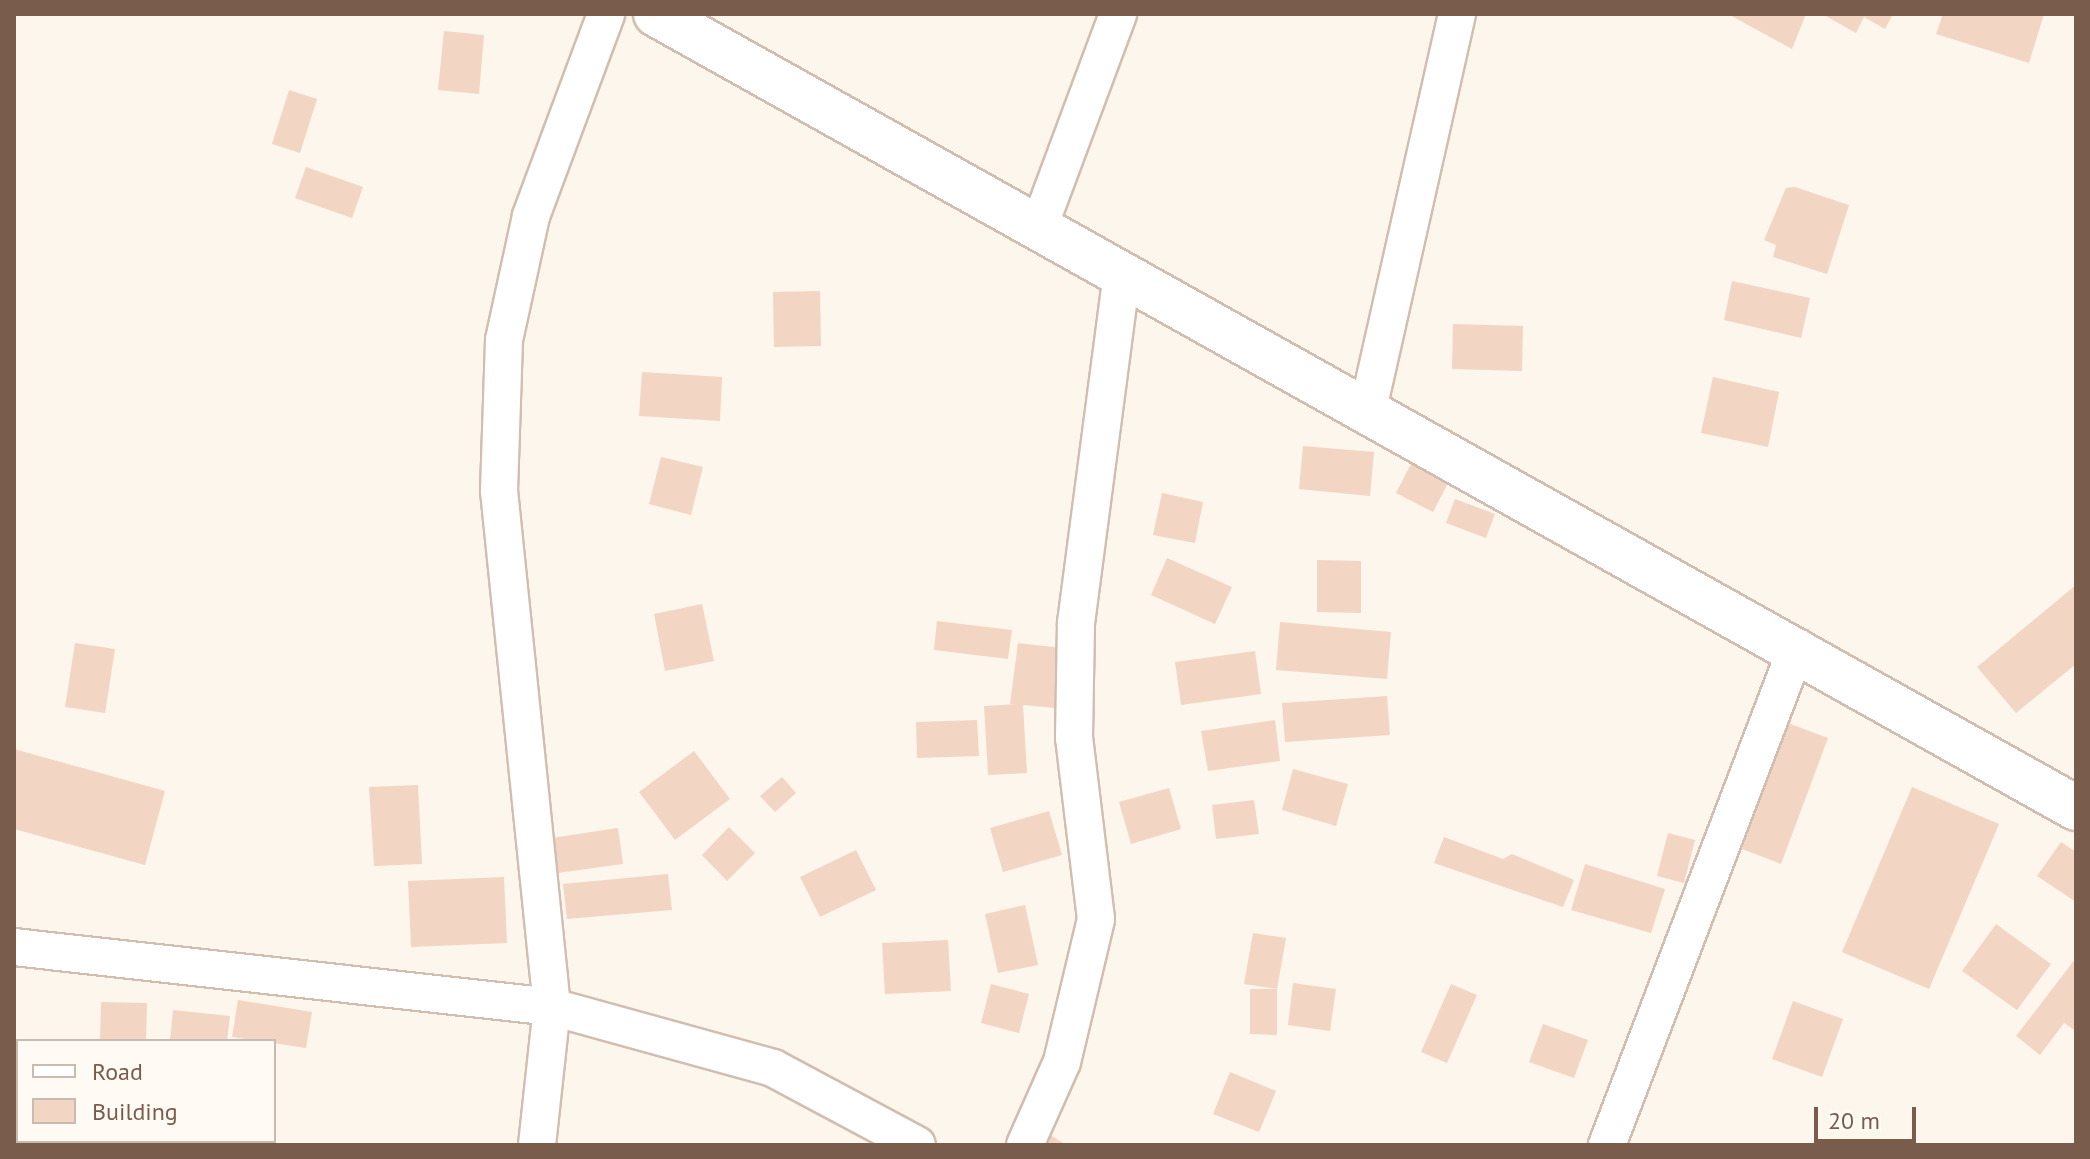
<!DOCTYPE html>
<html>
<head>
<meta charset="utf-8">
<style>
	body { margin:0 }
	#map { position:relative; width:2090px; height:1159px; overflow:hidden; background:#fdf6ec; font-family:"PT Sans",sans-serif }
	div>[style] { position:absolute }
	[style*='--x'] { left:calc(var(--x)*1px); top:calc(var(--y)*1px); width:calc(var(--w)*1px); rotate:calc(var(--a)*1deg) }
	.building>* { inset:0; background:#f3d5c3 }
	.roads { filter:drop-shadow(2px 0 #d1beb0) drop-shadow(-2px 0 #d1beb0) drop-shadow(0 2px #d1beb0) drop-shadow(0 -2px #d1beb0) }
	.street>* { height:36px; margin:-18px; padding:0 18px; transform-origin:18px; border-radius:18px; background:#fff }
	.secondary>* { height:44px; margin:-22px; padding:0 22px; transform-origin:22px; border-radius:22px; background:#fff }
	span { translate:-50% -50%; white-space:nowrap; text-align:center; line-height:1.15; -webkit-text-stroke:6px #fffaf3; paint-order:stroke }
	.frame { position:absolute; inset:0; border:16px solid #7a5c4d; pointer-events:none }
	.legend { position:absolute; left:16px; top:1039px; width:260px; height:104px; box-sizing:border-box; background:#fffaf3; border:2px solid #cabbb1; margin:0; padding:10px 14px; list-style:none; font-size:24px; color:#7a5c4d }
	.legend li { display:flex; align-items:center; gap:16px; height:40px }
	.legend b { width:40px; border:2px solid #cabbb1 }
	.scale { position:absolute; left:1814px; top:1107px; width:102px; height:36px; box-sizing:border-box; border:4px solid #7a5c4d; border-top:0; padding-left:10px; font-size:24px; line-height:28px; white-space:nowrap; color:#7a5c4d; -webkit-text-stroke:6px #fffaf3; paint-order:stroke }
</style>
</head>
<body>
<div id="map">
	<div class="building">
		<div style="clip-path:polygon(1728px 14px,1806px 14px,1792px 49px)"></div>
		<div style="clip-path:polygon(1822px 14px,1893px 14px,1885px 29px,1864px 17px,1856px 33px)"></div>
		<div style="clip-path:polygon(1943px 14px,2044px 14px,2029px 63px,1936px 34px)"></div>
		<div style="clip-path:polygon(444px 31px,484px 35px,479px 94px,438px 90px)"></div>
		<div style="clip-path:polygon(289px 90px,317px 99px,300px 153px,272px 144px)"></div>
		<div style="clip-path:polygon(306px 167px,363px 187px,352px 218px,295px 198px)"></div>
		<div style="clip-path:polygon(1795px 187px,1849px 205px,1827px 274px,1773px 257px,1776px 245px,1764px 240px,1786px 188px)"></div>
		<div style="clip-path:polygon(1732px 281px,1810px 298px,1801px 338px,1724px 320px)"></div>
		<div style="clip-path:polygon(820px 291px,821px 346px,774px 347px,773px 292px)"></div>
		<div style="clip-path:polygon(1453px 324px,1523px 326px,1522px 371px,1452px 369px)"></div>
		<div style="clip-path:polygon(642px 372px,722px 377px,720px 421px,639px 416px)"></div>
		<div style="clip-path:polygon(1713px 377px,1779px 392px,1768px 447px,1701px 433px)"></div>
		<div style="clip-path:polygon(1303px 446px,1374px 452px,1370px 496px,1299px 489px)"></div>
		<div style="clip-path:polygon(661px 457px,703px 467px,691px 515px,649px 504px)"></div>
		<div style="clip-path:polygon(1411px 464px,1448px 483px,1433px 512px,1396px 493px)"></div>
		<div style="clip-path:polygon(1162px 493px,1203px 502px,1195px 543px,1153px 535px)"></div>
		<div style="clip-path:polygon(1455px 499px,1495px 514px,1486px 538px,1446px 523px)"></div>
		<div style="clip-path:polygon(1167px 558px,1232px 587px,1215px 624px,1151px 595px)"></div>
		<div style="clip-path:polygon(1317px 560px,1361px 561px,1361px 613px,1317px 612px)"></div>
		<div style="clip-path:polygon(2076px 585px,2076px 664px,2016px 713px,1977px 667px)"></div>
		<div style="clip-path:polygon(702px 604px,714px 661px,665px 671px,654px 614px)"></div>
		<div style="clip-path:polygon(937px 621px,1012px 630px,1008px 659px,934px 650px)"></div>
		<div style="clip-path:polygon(1280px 622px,1391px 632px,1387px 679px,1276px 670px)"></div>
		<div style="clip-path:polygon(75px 643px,115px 649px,105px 713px,65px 707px)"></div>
		<div style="clip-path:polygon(1018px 643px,1062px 648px,1055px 708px,1023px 705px,1027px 773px,988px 775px,984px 706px,1018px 704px,1010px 704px)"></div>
		<div style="clip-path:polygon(1255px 651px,1261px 694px,1181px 705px,1175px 662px)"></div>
		<div style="clip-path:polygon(1387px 696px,1390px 735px,1285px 742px,1282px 703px)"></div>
		<div style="clip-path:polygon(977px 720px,979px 756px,917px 758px,916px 722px)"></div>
		<div style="clip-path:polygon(1275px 720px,1280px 761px,1208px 771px,1201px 731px)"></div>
		<div style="clip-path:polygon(1788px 723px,1828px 738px,1781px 864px,1742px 849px)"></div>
		<div style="clip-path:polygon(14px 749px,165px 791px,145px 865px,14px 829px)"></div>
		<div style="clip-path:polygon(694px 751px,730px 799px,675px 840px,639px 792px)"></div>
		<div style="clip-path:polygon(1293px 769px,1348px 784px,1336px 826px,1282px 810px)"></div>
		<div style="clip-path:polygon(782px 777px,796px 793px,775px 812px,760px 796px)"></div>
		<div style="clip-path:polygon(418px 785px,422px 864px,374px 866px,369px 787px)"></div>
		<div style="clip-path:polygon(1912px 787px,1999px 824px,1929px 989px,1842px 952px)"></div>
		<div style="clip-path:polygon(1169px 788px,1181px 829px,1131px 844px,1119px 802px)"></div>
		<div style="clip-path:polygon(1254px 800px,1259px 834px,1216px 839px,1212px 805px)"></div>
		<div style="clip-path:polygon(1049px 811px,1062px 855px,1003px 872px,990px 828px)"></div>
		<div style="clip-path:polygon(729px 827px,755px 853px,727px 881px,702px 855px)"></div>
		<div style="clip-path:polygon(618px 828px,623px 864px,550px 874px,545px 839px)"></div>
		<div style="clip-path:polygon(1668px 833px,1695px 840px,1684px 883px,1657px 876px)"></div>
		<div style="clip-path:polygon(1444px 837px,1503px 859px,1512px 854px,1574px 880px,1563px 907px,1434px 863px)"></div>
		<div style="clip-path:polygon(2061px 842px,2076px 852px,2076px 902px,2037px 876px)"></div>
		<div style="clip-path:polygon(856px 850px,876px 890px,820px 917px,800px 877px)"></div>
		<div style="clip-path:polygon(1585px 864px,1665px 889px,1651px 933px,1571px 910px)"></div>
		<div style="clip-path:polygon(668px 874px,672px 910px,567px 919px,563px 884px)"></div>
		<div style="clip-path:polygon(504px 877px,507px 943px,411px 947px,408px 881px)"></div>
		<div style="clip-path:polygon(1025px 905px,1038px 965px,998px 973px,985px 914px)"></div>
		<div style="clip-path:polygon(1996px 924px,2051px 964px,2017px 1010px,1962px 971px)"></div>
		<div style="clip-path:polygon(1253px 933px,1286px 938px,1277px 989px,1244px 984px)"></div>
		<div style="clip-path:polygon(948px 940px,951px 991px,885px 994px,882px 943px)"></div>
		<div style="clip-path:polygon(2076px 958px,2076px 1031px,2064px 1023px,2040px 1055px,2016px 1036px)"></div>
		<div style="clip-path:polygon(1293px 983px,1336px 989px,1330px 1031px,1288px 1025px)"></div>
		<div style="clip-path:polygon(991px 984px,1029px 994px,1019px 1033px,981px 1023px)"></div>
		<div style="clip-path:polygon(1451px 984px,1477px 995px,1447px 1063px,1421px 1052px)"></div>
		<div style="clip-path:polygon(1250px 989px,1277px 989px,1277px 1035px,1250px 1034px)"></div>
		<div style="clip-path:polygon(238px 1000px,312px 1012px,306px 1048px,232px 1037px)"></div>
		<div style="clip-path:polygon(1793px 1001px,1843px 1019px,1822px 1077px,1772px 1059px)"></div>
		<div style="clip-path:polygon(101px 1002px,147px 1003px,146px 1041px,100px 1041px)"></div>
		<div style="clip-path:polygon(173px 1010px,230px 1016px,227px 1041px,170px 1041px)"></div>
		<div style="clip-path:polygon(1543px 1024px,1588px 1040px,1574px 1078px,1529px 1062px)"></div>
		<div style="clip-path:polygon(1230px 1072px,1276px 1091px,1259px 1132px,1213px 1114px)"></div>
		<div style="clip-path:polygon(1046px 1132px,1066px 1145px,1038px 1145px)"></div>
	</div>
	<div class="roads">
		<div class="street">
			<div style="--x:1040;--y:224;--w:224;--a:-69.6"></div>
			<div style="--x:1368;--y:409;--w:405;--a:-77.3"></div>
			<div style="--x:14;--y:947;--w:541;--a:6.36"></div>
			<div style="--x:552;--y:1007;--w:229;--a:15.4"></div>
			<div style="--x:773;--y:1068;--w:163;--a:28.1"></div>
			<div style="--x:537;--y:1145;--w:139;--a:-83.8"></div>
			<div style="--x:552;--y:1007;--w:519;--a:-95.86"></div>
			<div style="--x:499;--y:491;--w:151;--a:-88.1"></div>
			<div style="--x:504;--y:340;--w:127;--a:-77.7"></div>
			<div style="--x:531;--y:216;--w:215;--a:-69.6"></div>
			<div style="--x:1025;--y:1145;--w:91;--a:-66"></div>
			<div style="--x:1062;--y:1062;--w:147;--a:-76.6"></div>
			<div style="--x:1096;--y:919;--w:182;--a:-96.9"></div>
			<div style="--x:1074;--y:738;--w:115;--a:-89"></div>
			<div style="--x:1076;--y:623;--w:353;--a:-82.5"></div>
			<div style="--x:1607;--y:1145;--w:533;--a:-69.12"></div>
		</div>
		<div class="secondary">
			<div style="--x:656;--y:14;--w:1627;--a:29.21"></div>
		</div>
	</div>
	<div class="frame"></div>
	<ul class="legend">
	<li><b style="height:10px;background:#fff"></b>Road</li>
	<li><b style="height:22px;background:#f3d5c3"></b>Building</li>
	</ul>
	<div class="scale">20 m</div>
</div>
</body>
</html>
